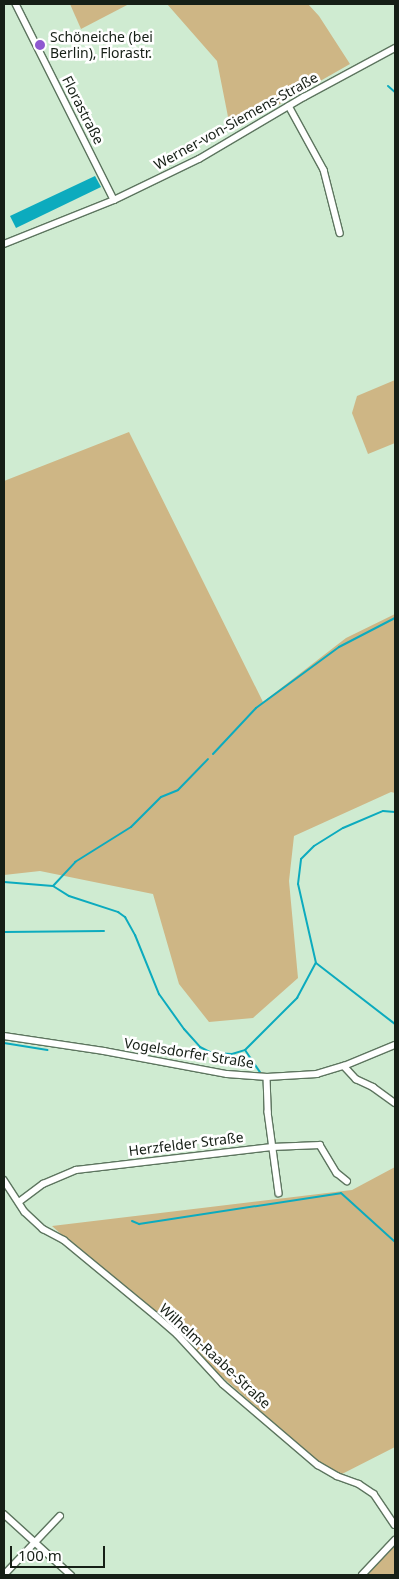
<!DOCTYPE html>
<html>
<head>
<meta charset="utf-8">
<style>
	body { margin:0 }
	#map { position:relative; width:399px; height:1579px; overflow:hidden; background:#cfebd1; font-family:"Noto Sans",sans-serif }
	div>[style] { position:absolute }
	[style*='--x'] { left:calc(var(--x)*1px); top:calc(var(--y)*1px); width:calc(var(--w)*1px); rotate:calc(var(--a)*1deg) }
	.green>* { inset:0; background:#ceb685 }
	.water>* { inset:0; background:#0cabbe }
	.stream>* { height:2px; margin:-1px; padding:0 1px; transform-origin:1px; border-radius:1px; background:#0cabbe }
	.roads { filter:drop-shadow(1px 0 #5d755f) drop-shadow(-1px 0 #5d755f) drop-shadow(0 1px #5d755f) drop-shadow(0 -1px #5d755f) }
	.minor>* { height:5.5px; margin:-2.75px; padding:0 2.75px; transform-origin:2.75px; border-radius:2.75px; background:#fff }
	.dots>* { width:14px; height:14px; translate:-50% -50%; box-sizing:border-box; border:2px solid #fff; border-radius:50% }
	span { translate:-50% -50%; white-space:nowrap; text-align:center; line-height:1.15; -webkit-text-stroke:5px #fff; paint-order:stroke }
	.poi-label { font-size:14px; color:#161f16 }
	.left { translate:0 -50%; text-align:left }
	.street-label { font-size:14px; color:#161f16 }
	.frame { position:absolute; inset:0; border:5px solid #161f16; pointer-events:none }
	.scale { position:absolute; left:10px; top:1546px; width:95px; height:22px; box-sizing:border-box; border:2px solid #161f16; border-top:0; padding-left:6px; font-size:15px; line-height:18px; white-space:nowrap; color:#161f16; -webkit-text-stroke:4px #fff; paint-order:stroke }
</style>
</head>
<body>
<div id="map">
	<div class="green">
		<div style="clip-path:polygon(70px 4px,129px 4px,81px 29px)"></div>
		<div style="clip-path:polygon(167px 4px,308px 4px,319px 16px,350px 64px,231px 132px,217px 61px)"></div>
		<div style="clip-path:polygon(395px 380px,395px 443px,368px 454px,352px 413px,357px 396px)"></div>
		<div style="clip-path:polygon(129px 432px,263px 702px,346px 638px,395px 614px,395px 793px,391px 792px,294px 836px,289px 881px,298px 978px,253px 1018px,209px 1022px,179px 984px,153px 894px,40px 871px,4px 875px,4px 481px)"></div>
		<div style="clip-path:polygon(395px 1167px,395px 1447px,340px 1475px,319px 1463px,52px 1226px,352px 1190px)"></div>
		<div style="clip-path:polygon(395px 1545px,395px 1575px,366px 1575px)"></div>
	</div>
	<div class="water">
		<div style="clip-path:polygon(95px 176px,101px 187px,16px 228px,10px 216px)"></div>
	</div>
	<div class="stream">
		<div style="--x:388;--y:86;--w:9;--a:41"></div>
		<div style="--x:213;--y:754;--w:63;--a:-46.9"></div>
		<div style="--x:256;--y:708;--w:103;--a:-36.3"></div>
		<div style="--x:339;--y:647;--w:63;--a:-27.4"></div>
		<div style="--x:4;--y:882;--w:49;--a:4.7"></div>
		<div style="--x:53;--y:886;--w:19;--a:32"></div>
		<div style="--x:69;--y:896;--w:52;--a:18.1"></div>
		<div style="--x:118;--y:912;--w:9;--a:36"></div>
		<div style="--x:125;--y:917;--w:21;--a:61"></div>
		<div style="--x:135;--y:935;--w:64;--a:67.9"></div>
		<div style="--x:159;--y:994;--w:43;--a:54.5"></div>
		<div style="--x:184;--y:1029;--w:24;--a:48"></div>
		<div style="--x:200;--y:1047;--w:13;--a:27"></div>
		<div style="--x:212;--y:1053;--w:20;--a:3"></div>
		<div style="--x:232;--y:1054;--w:14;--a:-17"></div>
		<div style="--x:245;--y:1050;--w:74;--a:-45"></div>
		<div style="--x:297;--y:998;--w:40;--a:-62"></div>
		<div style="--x:316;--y:963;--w:81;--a:-102.8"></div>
		<div style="--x:298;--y:884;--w:25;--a:-83"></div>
		<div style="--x:301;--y:859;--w:18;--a:-45"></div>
		<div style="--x:314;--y:846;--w:34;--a:-32"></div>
		<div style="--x:343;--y:828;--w:43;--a:-23"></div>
		<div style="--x:383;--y:811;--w:12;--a:5"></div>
		<div style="--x:53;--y:886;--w:33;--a:-47"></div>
		<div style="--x:75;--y:862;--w:66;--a:-32"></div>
		<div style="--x:131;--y:827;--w:42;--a:-45"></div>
		<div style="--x:161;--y:797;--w:18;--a:-22"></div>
		<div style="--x:178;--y:790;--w:43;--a:-45.9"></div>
		<div style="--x:4;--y:932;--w:100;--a:-0.6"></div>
		<div style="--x:316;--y:963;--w:100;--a:37.7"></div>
		<div style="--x:4;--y:1043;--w:44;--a:9.2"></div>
		<div style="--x:245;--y:1050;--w:27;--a:56"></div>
		<div style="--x:132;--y:1221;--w:8;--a:23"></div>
		<div style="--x:139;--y:1224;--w:204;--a:-8.7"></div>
		<div style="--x:341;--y:1193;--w:73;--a:42.2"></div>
	</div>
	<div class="roads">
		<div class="minor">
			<div style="--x:16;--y:4;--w:219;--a:63.4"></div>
			<div style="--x:289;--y:106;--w:73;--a:61.3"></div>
			<div style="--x:324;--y:170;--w:65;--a:75.7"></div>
			<div style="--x:4;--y:244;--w:118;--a:-21.8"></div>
			<div style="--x:114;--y:200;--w:94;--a:-25.8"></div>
			<div style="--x:199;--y:159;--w:122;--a:-30.6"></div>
			<div style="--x:304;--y:97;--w:103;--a:-28.3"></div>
			<div style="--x:4;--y:1036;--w:101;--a:8.5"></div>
			<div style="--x:104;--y:1051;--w:125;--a:10.6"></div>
			<div style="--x:227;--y:1074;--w:40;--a:4.3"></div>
			<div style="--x:267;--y:1077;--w:50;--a:-3.4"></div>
			<div style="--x:317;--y:1074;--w:28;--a:-17"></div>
			<div style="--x:344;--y:1066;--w:55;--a:-22.4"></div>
			<div style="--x:344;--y:1066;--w:18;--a:47"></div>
			<div style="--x:356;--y:1079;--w:19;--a:25"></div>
			<div style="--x:373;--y:1087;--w:27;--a:36"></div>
			<div style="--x:267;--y:1077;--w:35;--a:88"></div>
			<div style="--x:268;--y:1112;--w:82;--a:82.3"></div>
			<div style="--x:4;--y:1180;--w:38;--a:57"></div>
			<div style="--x:25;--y:1212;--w:25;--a:43"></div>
			<div style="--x:43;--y:1229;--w:24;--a:28"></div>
			<div style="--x:64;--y:1240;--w:118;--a:39.5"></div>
			<div style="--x:155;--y:1315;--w:29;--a:41"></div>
			<div style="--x:177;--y:1334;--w:68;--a:47.4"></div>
			<div style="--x:223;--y:1384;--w:125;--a:40.5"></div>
			<div style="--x:318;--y:1465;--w:22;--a:30"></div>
			<div style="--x:337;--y:1476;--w:23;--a:20"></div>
			<div style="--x:359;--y:1484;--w:18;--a:34"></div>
			<div style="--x:374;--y:1494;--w:37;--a:56"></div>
			<div style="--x:19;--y:1202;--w:30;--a:-37"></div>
			<div style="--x:43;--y:1184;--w:36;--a:-23"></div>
			<div style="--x:76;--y:1170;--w:197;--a:-6.7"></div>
			<div style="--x:272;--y:1147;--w:48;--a:-2.4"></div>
			<div style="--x:320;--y:1145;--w:33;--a:59"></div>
			<div style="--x:337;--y:1173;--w:13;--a:39"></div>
			<div style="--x:4;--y:1514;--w:91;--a:42.3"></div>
			<div style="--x:4;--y:1575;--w:81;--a:-46.5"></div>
			<div style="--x:362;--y:1575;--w:48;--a:-46.7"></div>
		</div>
	</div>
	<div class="dots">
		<div style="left:40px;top:45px;background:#8e58d0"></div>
	</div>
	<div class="poi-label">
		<span class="left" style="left:50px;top:45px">Schöneiche (bei<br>Berlin), Florastr.</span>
	</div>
	<div class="street-label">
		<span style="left:83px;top:110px;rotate:63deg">Florastraße</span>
		<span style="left:236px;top:121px;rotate:-29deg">Werner-von-Siemens-Straße</span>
		<span style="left:189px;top:1053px;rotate:9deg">Vogelsdorfer Straße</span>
		<span style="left:186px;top:1144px;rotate:-7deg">Herzfelder Straße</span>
		<span style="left:215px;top:1356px;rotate:43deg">Wilhelm-Raabe-Straße</span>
	</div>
	<div class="frame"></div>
	<div class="scale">100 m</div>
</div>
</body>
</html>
